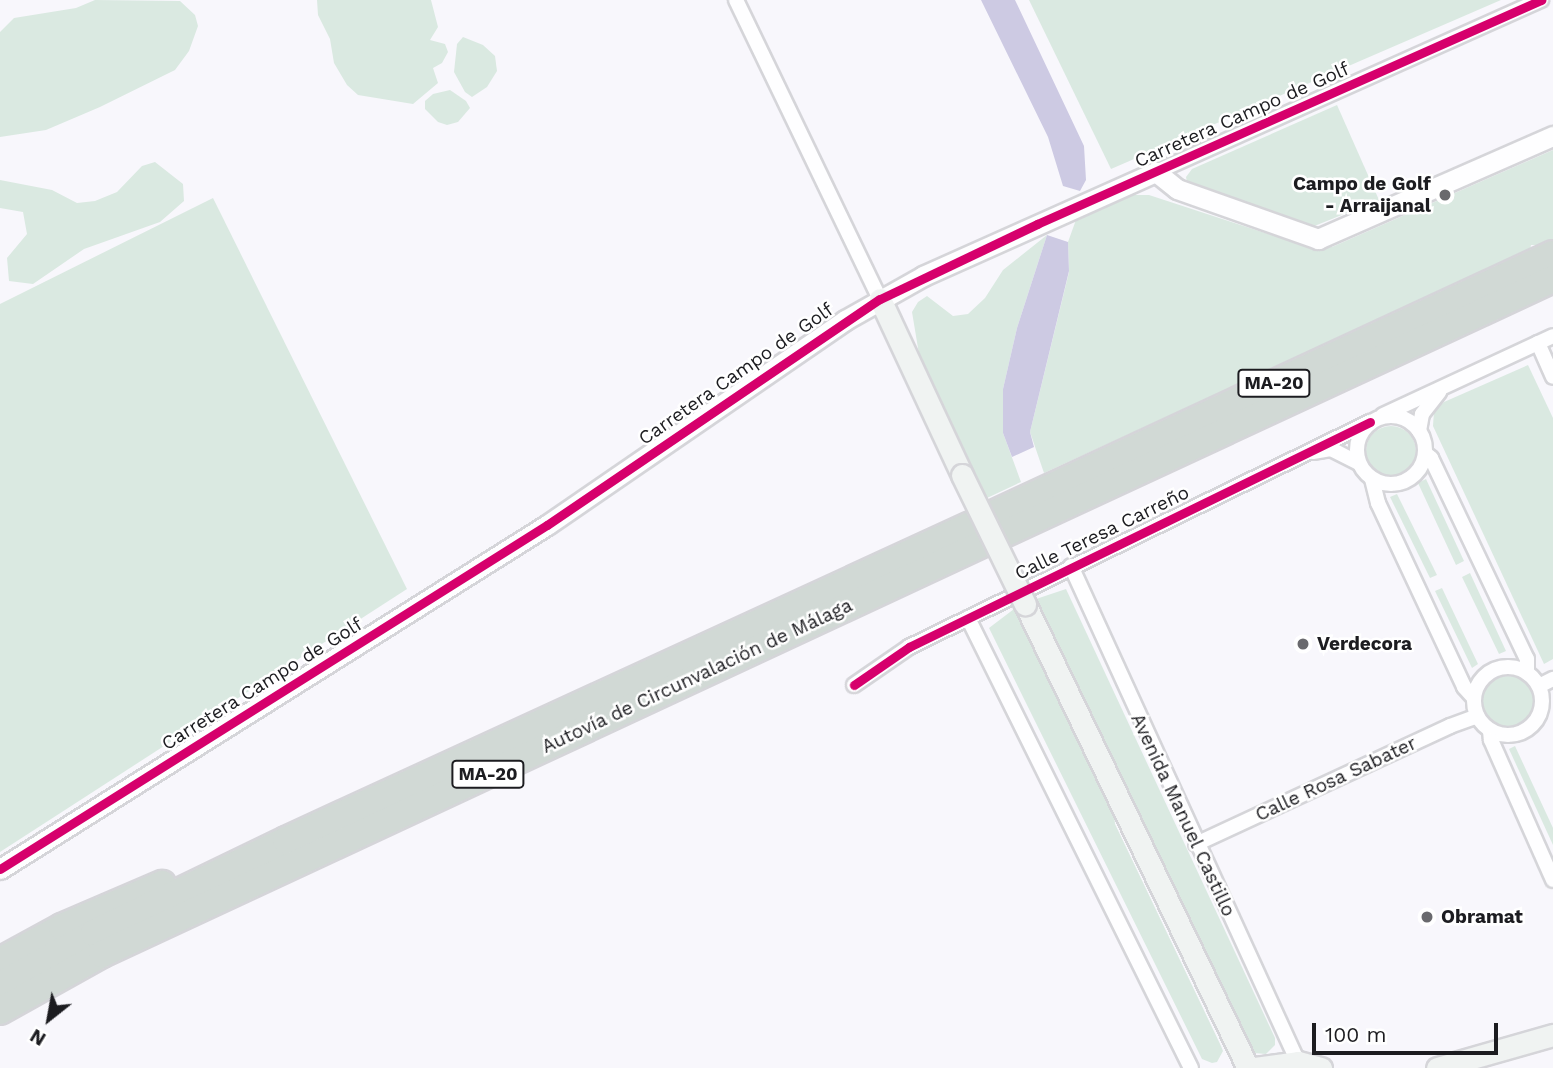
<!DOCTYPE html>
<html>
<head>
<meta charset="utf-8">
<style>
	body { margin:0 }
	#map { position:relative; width:1553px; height:1068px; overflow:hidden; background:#f8f7fc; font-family:"Work Sans",sans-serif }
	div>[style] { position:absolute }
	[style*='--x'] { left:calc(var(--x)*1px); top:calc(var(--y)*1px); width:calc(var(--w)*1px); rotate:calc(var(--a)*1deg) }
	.green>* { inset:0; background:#dae9e1 }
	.round { border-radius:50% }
	.water>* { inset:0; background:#cdcae3 }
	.roads { filter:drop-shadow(2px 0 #d5d5d9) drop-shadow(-2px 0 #d5d5d9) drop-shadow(0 2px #d5d5d9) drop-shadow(0 -2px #d5d5d9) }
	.minor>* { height:14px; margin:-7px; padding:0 7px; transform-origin:7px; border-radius:7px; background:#fefeff }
	.minor>.ring { margin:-7px; padding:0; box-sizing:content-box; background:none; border:14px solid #fefeff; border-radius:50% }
	.tertiary>* { height:19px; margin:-9.5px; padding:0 9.5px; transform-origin:9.5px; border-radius:9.5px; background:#fefeff }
	.secondary>* { height:21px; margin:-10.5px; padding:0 10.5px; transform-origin:10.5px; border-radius:10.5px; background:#f0f3f2 }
	.motorway>* { height:26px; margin:-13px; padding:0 13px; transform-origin:13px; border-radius:13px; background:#d1d9d5 }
	.bridges { filter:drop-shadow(2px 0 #d5d5d9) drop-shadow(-2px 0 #d5d5d9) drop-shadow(0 2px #d5d5d9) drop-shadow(0 -2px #d5d5d9) }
	.secondary-bridge>* { height:21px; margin:-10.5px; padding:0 10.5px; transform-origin:10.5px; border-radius:10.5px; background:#f0f3f2 }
	.cycleway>* { height:9px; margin:-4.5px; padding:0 4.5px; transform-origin:4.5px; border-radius:4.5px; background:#d6006c }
	.dots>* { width:19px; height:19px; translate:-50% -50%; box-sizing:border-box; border:4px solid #fff; border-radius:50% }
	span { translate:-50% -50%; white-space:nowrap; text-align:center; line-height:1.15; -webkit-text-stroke:5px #fff; paint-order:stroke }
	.shield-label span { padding:2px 5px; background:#fff; border:2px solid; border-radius:5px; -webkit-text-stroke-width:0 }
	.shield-label { font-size:18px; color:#1c1c20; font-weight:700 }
	.street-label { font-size:19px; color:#1c1c20 }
	.poi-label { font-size:19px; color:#1c1c20; font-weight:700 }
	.right { translate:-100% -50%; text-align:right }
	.left { translate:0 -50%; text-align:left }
	.north { position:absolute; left:14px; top:984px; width:70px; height:70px; -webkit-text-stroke:5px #fff; paint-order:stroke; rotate:211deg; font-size:19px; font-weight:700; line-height:28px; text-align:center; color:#1c1c20 }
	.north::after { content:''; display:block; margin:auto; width:24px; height:32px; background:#1c1c20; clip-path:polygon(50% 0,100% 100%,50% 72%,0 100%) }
	.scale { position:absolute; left:1312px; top:1023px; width:186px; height:32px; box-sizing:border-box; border:4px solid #1c1c20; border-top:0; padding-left:9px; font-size:21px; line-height:24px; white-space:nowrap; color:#1c1c20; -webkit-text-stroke:5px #fff; paint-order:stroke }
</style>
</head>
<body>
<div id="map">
	<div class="green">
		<div style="clip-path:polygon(95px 0,180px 1px,195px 15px,198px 26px,189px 51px,175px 70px,100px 107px,46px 130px,0 137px,0 32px,14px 18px,76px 8px)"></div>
		<div style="clip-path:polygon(317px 0,431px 0,438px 27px,430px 40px,445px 44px,448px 52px,442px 63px,433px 68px,438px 83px,413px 104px,358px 95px,347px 85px,334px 63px,330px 39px,318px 15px)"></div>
		<div style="clip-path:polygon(1029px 0,1501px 0,1111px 169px)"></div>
		<div style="clip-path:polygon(463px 37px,483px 45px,495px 56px,497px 71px,487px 87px,472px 97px,465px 92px,454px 72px,457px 44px)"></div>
		<div style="clip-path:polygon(450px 90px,466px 101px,470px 108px,458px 122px,447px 125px,438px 122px,425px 109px,425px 101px,433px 94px)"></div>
		<div style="clip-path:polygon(1337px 105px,1379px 200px,1312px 227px,1187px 182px,1186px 177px,1192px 169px)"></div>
		<div style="clip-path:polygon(1553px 150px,1553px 240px,1541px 245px,1531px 245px,1530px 251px,1044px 473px,1030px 432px,1069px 272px,1068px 242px,1077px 217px,1130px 195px,1149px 195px,1293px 242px,1332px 247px)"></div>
		<div style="clip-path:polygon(155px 162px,183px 184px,184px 201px,160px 222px,84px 249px,33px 284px,9px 281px,7px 258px,27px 234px,23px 212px,0 208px,0 180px,52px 190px,77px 203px,95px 201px,117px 192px,142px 166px)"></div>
		<div style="clip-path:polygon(213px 198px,407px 589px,0 852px,0 304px)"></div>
		<div style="clip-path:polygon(1047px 235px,1017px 328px,1003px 389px,1003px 433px,1021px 482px,987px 498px,920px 360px,912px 312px,918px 302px,927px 296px,953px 316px,968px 314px,985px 298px,1003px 270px)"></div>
		<div style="clip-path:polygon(1528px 365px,1553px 418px,1553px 659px,1544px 664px,1433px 426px,1434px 411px,1444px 402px)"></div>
		<div class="round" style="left:1366px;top:426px;width:50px;height:50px"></div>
		<div style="clip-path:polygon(1426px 479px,1464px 561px,1456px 565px,1418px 483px)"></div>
		<div style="clip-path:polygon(1397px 494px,1437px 575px,1430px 578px,1390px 497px)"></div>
		<div style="clip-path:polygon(1470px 573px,1506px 651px,1499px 654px,1462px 577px)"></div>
		<div style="clip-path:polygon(1442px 588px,1478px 664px,1472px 668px,1435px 591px)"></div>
		<div style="clip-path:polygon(1066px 589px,1275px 1038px,1275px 1045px,1266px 1054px,1254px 1053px,1249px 1047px,1036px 599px)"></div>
		<div style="clip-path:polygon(1014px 609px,1114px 812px,1115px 824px,1221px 1046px,1223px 1051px,1217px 1062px,1212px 1063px,1202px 1059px,989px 628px)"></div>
		<div class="round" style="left:1482px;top:676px;width:52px;height:52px"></div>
		<div style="clip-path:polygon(1515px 746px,1553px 828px,1553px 845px,1509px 749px)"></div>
	</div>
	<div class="water">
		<div style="clip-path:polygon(981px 0,1015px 0,1084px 146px,1086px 180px,1080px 191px,1063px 186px,1048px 137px)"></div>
		<div style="clip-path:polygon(1047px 235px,1068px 242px,1069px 271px,1030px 432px,1034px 447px,1012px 457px,1003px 433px,1003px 389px,1017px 328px)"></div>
	</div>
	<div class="roads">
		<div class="minor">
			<div style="--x:736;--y:0;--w:332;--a:64.3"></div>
			<div style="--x:1156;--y:172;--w:422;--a:-24.1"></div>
			<div style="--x:1538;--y:343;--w:37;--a:66"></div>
			<div style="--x:1383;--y:415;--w:187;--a:-24.9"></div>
			<div class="ring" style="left:1357px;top:416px;width:54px;height:54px"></div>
			<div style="--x:1419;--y:431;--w:17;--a:-80"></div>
			<div style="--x:1422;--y:414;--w:28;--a:-52"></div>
			<div style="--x:1313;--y:452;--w:18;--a:-9"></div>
			<div style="--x:1331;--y:449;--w:30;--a:27"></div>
			<div style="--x:1425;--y:453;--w:8;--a:40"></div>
			<div style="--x:1431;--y:458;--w:223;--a:64.5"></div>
			<div style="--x:1527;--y:659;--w:14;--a:90"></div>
			<div style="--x:1372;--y:479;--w:25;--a:76"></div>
			<div style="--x:1378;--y:503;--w:203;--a:64.9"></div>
			<div style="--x:1464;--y:687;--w:15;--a:48"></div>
			<div style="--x:1071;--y:566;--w:545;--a:65.41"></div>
			<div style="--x:968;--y:618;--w:502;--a:63.64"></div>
			<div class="ring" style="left:1474px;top:667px;width:54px;height:54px"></div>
			<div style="--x:854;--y:685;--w:67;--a:-34.6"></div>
			<div style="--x:909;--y:647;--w:513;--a:-26.02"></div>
			<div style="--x:1539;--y:686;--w:16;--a:-27"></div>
			<div style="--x:1490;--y:731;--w:9;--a:84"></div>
			<div style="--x:1491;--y:740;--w:153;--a:66.1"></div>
			<div style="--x:1196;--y:844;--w:280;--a:-24.9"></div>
			<div style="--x:1450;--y:726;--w:29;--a:-20"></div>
		</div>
		<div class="tertiary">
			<div style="--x:0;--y:869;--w:646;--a:-32.17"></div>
			<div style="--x:547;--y:525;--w:362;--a:-34.5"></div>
			<div style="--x:845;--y:320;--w:90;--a:-29.4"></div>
			<div style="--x:923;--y:276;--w:255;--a:-24.1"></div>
			<div style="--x:1156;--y:172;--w:27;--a:39"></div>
			<div style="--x:1177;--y:189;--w:150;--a:19.5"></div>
			<div style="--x:1318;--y:239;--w:257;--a:-23.7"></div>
		</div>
		<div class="secondary">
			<div style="--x:880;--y:299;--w:194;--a:65"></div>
			<div style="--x:1025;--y:604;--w:515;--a:64.33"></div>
			<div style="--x:1255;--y:1068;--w:43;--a:-7.9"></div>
			<div style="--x:1298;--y:1062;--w:24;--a:15"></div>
			<div style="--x:1437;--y:1068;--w:121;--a:-15.9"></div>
		</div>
		<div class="motorway">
			<div style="--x:995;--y:513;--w:615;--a:-24.9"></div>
			<div style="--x:1006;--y:533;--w:603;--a:-24.91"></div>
			<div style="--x:0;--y:961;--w:71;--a:-28.7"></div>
			<div style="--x:62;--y:927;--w:109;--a:-23.3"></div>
			<div style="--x:0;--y:985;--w:107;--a:-29"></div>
			<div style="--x:94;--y:933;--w:213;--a:-25.8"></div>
			<div style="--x:286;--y:840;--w:754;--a:-24.7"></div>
			<div style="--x:0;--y:1011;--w:117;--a:-29.2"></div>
			<div style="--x:102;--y:954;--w:969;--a:-24.98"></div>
		</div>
	</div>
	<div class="bridges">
		<div class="secondary-bridge">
			<div style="--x:962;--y:475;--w:144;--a:64"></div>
		</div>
	</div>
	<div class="cycleway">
		<div style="--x:854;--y:685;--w:67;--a:-34.6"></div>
		<div style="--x:909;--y:647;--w:513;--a:-26.02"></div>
		<div style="--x:0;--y:869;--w:646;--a:-32.17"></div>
		<div style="--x:547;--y:525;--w:402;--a:-34.2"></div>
		<div style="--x:880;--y:299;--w:174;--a:-25.5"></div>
		<div style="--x:1037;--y:224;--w:552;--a:-23.96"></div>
	</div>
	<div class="dots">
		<div style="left:1445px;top:195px;background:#69696d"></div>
		<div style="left:1303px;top:644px;background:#69696d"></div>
		<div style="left:1427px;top:917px;background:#69696d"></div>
	</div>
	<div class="shield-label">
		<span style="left:1274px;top:383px">MA-20</span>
		<span style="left:488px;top:774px">MA-20</span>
	</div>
	<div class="street-label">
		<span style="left:1242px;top:115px;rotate:-24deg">Carretera Campo de Golf</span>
		<span style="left:736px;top:374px;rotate:-35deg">Carretera Campo de Golf</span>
		<span style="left:1102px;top:533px;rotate:-26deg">Calle Teresa Carreño</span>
		<span style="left:697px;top:676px;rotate:-25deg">Autovía de Circunvalación de Málaga</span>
		<span style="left:262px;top:684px;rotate:-32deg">Carretera Campo de Golf</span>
		<span style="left:1336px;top:779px;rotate:-25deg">Calle Rosa Sabater</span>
		<span style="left:1183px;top:815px;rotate:65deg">Avenida Manuel Castillo</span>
	</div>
	<div class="poi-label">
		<span class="right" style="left:1431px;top:195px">Campo de Golf<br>- Arraijanal</span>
		<span class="left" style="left:1317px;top:644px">Verdecora</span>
		<span class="left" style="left:1441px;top:917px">Obramat</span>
	</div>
	<div class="north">N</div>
	<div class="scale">100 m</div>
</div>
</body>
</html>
